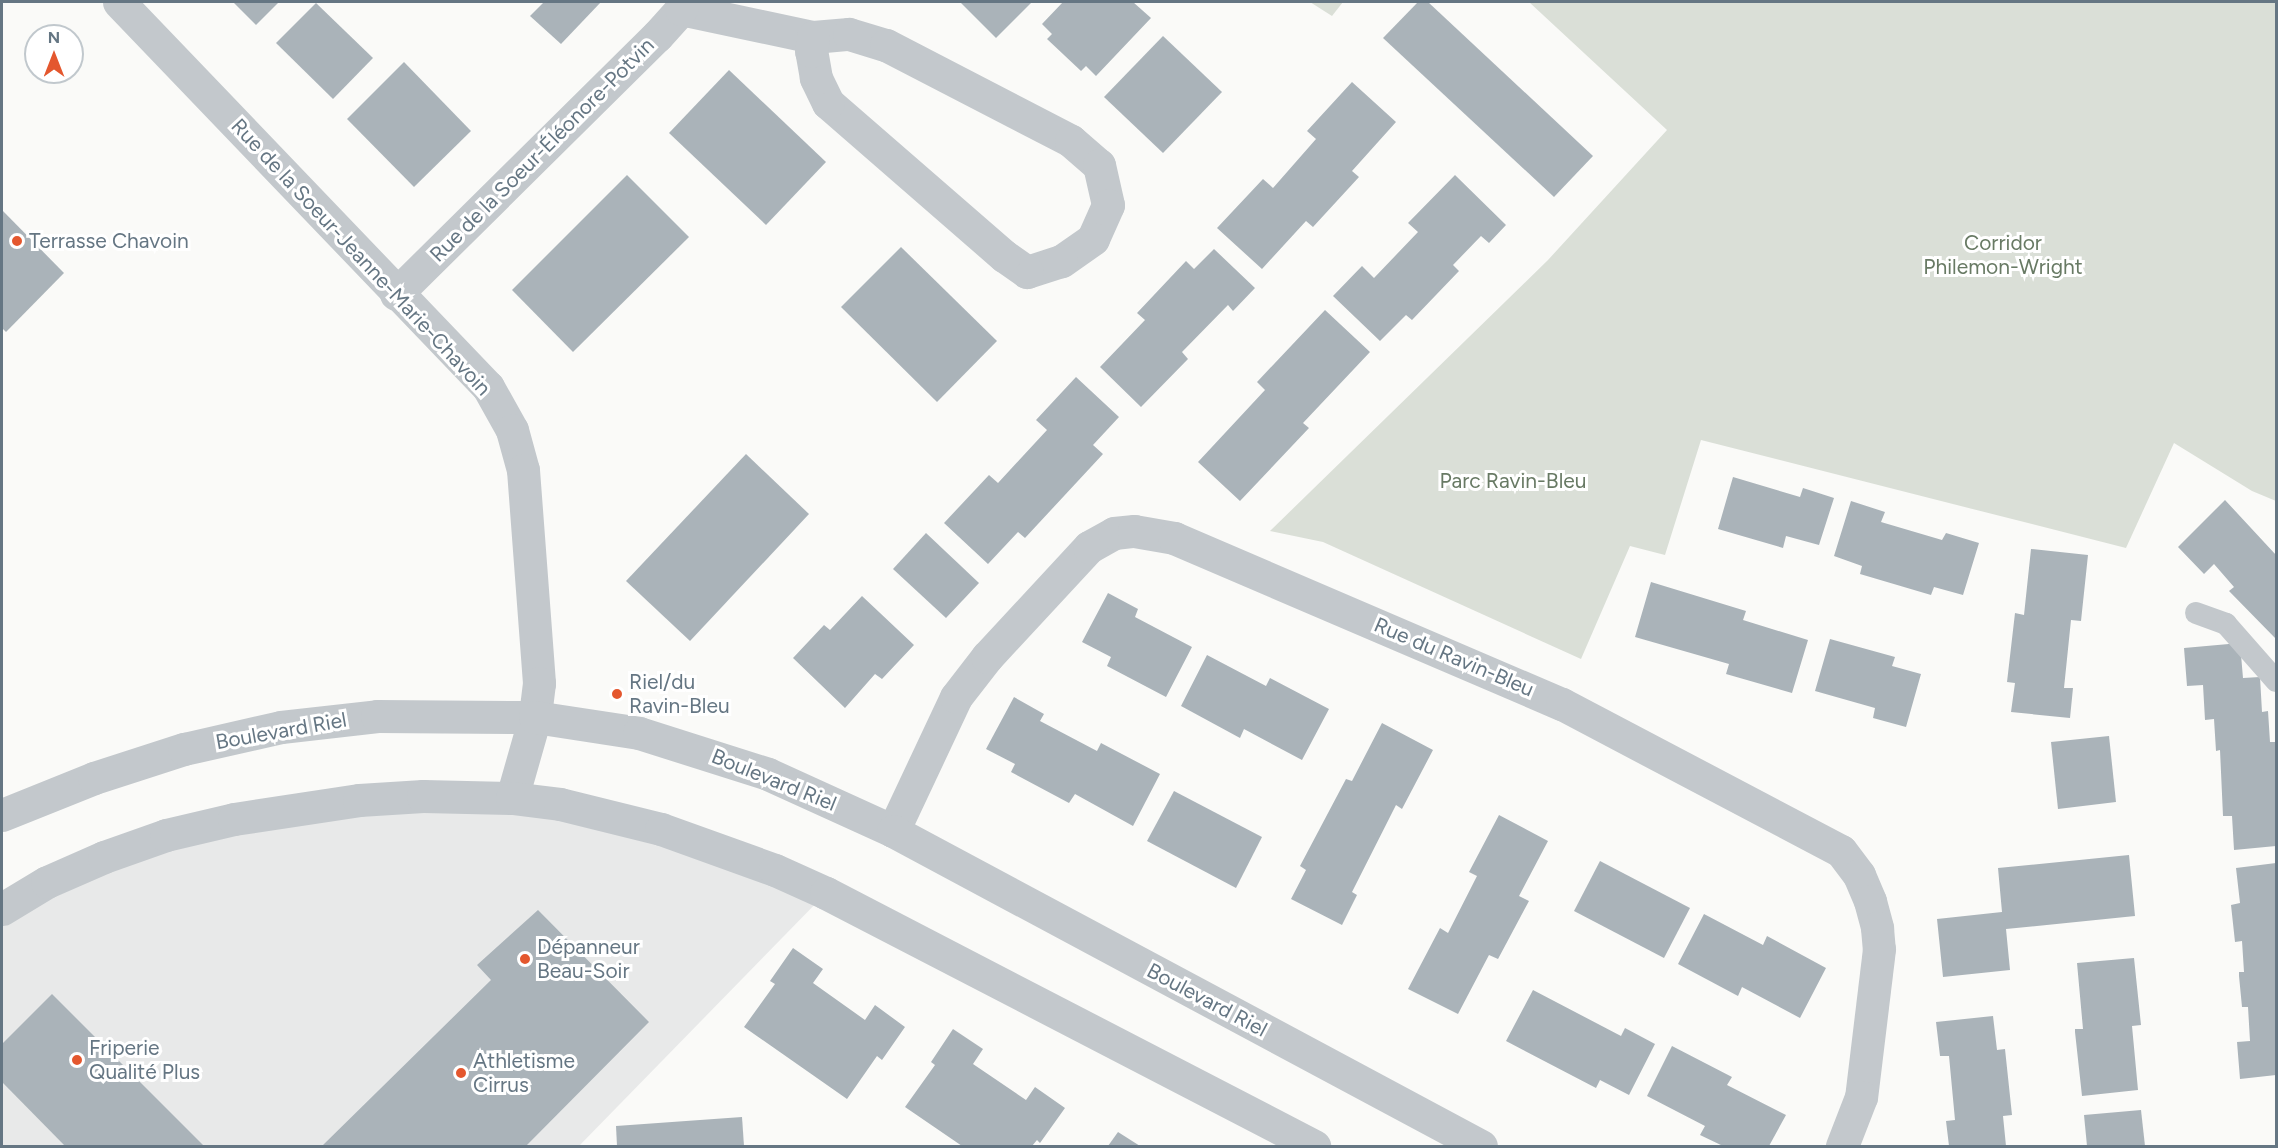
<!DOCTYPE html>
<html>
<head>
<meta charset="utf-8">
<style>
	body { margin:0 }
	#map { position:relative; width:2278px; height:1148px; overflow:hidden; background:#fafaf8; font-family:Figtree,sans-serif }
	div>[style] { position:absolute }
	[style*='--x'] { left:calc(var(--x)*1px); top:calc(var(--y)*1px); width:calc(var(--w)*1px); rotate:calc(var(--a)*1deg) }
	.built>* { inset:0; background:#e8e9e9 }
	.green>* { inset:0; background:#dadfd7 }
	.building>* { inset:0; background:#aab3b9 }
	.service>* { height:22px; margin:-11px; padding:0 11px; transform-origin:11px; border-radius:11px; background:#c3c8cc }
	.minor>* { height:33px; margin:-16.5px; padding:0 16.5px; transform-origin:16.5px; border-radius:16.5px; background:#c3c8cc }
	.tertiary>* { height:33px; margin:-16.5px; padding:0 16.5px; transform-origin:16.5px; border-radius:16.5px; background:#c3c8cc }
	.dots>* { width:16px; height:16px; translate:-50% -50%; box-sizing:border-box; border:3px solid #fff; border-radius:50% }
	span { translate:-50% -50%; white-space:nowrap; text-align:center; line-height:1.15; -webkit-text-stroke:6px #fff; paint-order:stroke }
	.street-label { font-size:21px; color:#657683 }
	.poi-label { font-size:21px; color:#657683 }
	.left { translate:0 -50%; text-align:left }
	.park-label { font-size:21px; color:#687a64 }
	.frame { position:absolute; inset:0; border:3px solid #657683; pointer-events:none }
	.north { position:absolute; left:24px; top:24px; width:60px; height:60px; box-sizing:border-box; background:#fff; border:2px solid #c1c8cd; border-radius:50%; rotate:0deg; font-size:16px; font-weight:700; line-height:24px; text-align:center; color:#657683 }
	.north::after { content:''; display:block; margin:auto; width:21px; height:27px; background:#e4572e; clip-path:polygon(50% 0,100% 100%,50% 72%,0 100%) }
</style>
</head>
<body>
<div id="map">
	<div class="built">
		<div style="clip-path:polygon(512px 798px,826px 893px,579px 1146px,2px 1146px,2px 909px,166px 835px)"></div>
	</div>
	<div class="green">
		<div style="clip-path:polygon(1310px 2px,1343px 2px,1332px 16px)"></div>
		<div style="clip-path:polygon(1529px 2px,2276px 2px,2276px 501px,2252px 491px,2174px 443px,2126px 548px,1701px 440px,1665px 555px,1630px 546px,1581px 659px,1323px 542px,1270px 531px,1548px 260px,1667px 130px)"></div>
	</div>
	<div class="building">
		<div style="clip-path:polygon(233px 2px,279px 2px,256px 25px)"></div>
		<div style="clip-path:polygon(544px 2px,601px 2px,561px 44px,530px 16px)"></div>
		<div style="clip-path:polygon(960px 2px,1032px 2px,996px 38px)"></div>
		<div style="clip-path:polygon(1063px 2px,1133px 2px,1151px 18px,1096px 76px,1086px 66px,1081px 71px,1047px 39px,1052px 34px,1042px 24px)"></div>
		<div style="clip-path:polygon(1418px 2px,1428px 2px,1593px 156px,1554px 197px,1383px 38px)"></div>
		<div style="clip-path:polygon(316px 3px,373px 58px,333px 99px,276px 43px)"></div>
		<div style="clip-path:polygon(1163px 36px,1222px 92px,1163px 153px,1104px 97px)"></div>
		<div style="clip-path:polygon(404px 62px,471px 131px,414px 187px,347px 119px)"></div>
		<div style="clip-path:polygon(729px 70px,826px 162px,766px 225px,669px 133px)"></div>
		<div style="clip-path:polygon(1352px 82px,1396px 122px,1352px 171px,1359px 177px,1313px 227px,1306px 221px,1262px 269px,1217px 228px,1263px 179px,1273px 188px,1316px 139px,1307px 131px)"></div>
		<div style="clip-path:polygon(627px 175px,689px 237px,573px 352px,512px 290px)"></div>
		<div style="clip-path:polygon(1455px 175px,1506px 225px,1489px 243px,1481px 236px,1453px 265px,1459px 271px,1412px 320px,1406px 315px,1380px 341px,1333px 296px,1362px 266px,1374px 278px,1418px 232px,1408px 223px)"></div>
		<div style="clip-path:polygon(2px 210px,64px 273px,6px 332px,2px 328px)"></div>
		<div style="clip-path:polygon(901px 247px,997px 341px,937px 402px,841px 307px)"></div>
		<div style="clip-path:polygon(1214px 249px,1255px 288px,1233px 311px,1228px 305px,1182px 352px,1188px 359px,1141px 407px,1100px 367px,1145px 320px,1137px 313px,1186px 261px,1194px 269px)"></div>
		<div style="clip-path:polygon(1325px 310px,1370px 352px,1303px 423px,1309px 428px,1240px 501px,1198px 462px,1265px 390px,1257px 382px)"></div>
		<div style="clip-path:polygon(1076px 377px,1119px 417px,1093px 445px,1103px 454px,1025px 538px,1018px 532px,988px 564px,944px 523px,989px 475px,998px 483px,1047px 430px,1036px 420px)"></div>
		<div style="clip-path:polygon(746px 454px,809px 514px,690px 641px,626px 581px)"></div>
		<div style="clip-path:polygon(1733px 477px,1800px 497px,1803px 488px,1834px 498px,1819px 545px,1786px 536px,1783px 548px,1718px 529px)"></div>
		<div style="clip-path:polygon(2225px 500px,2276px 555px,2276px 639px,2229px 591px,2234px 587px,2214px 564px,2204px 574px,2178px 547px)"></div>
		<div style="clip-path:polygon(1851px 501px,1885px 512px,1881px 522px,1942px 540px,1946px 533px,1979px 543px,1963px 595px,1934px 587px,1931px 595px,1860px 574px,1862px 566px,1834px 556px)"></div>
		<div style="clip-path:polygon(926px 533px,979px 583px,946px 618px,893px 569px)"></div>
		<div style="clip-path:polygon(2031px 549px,2088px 555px,2081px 621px,2071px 620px,2064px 688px,2073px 688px,2070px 718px,2011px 712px,2015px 683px,2007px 682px,2015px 613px,2024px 615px)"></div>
		<div style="clip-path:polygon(1651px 582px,1746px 611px,1743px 620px,1808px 640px,1792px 693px,1726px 674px,1729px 664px,1635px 637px)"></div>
		<div style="clip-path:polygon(1108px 593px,1138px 609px,1135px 617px,1192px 647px,1166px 697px,1107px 666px,1111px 657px,1082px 642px)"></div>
		<div style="clip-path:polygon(862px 596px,914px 645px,882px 679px,875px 674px,845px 708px,793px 658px,824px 625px,830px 630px)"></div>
		<div style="clip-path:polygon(1830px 639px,1895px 657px,1892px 666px,1921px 674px,1906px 727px,1873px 718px,1875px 708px,1815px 691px)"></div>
		<div style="clip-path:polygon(2240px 643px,2243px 678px,2260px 677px,2262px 712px,2268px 711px,2270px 742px,2276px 742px,2276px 846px,2234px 850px,2232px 816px,2223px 816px,2220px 750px,2216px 751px,2214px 719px,2205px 720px,2203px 685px,2187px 686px,2184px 648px)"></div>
		<div style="clip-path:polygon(1207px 655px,1266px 686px,1270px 678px,1329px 709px,1302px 760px,1244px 729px,1240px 738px,1181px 706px)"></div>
		<div style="clip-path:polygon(1014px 697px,1044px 714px,1040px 721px,1097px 751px,1101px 743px,1160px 774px,1133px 826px,1075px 794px,1069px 803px,1011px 772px,1015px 764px,986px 749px)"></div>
		<div style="clip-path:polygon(1382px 723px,1433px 750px,1402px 809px,1396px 805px,1352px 892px,1357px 895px,1342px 925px,1291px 899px,1306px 870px,1300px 866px,1346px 779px,1352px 781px)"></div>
		<div style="clip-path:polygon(2109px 736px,2116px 802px,2058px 809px,2051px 742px)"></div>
		<div style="clip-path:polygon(1174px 791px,1262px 837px,1236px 888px,1147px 841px)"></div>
		<div style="clip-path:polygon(1499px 815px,1548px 841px,1519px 896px,1529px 901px,1498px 959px,1489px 955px,1458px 1014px,1408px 989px,1440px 928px,1448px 933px,1477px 876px,1469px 872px)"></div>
		<div style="clip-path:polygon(2129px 855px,2135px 916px,2006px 929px,2010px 970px,1943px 977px,1937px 919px,2002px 912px,1998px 868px)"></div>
		<div style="clip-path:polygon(1600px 861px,1690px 908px,1664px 958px,1574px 911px)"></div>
		<div style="clip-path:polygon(2276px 863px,2276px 1075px,2240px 1079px,2237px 1042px,2250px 1041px,2248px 1007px,2242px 1007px,2239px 976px,2239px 972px,2244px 972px,2242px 941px,2235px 942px,2231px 905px,2240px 903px,2236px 868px)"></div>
		<div style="clip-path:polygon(538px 910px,649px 1022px,526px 1146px,322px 1146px,491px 980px,477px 965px)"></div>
		<div style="clip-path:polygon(1704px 914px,1763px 945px,1767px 936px,1826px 968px,1800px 1018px,1742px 987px,1738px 996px,1678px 964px)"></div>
		<div style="clip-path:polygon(793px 948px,823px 969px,813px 983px,865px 1020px,875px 1005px,905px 1027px,882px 1060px,877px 1056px,847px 1099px,744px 1027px,775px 984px,770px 981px)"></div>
		<div style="clip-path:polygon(2134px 958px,2141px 1025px,2132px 1026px,2138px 1090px,2082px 1096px,2075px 1032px,2075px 1029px,2083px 1029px,2077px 963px)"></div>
		<div style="clip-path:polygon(1533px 990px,1621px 1036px,1625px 1028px,1655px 1044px,1629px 1095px,1600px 1080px,1596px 1088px,1506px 1041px)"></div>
		<div style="clip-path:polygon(52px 994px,204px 1146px,65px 1146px,2px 1082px,2px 1044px)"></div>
		<div style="clip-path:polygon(1993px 1016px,1997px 1050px,2005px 1049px,2012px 1115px,2003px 1116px,2006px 1146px,1949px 1146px,1946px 1121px,1955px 1120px,1949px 1056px,1940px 1056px,1936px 1022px)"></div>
		<div style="clip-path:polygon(953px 1029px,983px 1049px,973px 1064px,1026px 1100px,1035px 1087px,1065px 1108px,1040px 1143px,1037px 1140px,1032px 1146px,962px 1146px,905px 1107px,935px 1065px,931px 1062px)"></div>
		<div style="clip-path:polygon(1672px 1046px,1732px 1077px,1727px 1085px,1786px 1115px,1769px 1146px,1723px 1146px,1700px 1135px,1705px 1126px,1647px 1096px)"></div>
		<div style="clip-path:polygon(2141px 1110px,2145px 1146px,2087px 1146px,2084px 1115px)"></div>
		<div style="clip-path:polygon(742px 1117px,744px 1146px,617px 1146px,616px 1126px)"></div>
		<div style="clip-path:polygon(1118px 1132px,1140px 1146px,1108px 1146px)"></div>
	</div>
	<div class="service">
		<div style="--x:2196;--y:613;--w:32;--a:20"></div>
		<div style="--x:2226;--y:624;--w:76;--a:48.7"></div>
	</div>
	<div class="minor">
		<div style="--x:119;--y:2;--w:533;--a:46.22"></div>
		<div style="--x:488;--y:387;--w:49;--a:60.8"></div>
		<div style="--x:512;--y:430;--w:41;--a:74.6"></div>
		<div style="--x:523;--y:470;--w:214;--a:85.7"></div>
		<div style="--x:539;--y:683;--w:34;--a:97"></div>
		<div style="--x:535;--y:717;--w:84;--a:105.9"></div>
		<div style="--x:681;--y:9;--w:135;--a:12"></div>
		<div style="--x:813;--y:37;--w:36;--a:-5"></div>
		<div style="--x:849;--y:34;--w:39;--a:17"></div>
		<div style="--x:886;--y:45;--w:208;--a:27.4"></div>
		<div style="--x:1071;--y:141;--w:37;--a:41"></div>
		<div style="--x:1099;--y:165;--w:41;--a:77.3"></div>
		<div style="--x:1108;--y:205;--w:37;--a:114"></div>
		<div style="--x:1093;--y:239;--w:39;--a:145"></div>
		<div style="--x:1061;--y:261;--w:36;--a:162"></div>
		<div style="--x:1027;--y:272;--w:28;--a:-145"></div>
		<div style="--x:1004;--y:256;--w:233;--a:-139"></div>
		<div style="--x:828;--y:103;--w:28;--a:-116"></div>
		<div style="--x:816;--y:78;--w:27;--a:-100"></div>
		<div style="--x:811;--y:51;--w:14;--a:-82"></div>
		<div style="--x:396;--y:294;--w:367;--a:-44.7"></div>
		<div style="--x:657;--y:36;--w:36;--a:-48"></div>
		<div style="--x:681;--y:9;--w:7;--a:-74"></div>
		<div style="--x:893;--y:831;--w:148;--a:-64.8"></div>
		<div style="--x:956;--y:697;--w:51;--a:-52.2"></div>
		<div style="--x:987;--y:657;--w:150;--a:-47.2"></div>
		<div style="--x:1089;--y:547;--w:29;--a:-29"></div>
		<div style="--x:1114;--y:533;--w:20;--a:-6"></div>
		<div style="--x:1134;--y:531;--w:41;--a:9.9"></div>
		<div style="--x:1174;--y:538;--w:422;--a:23.2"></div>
		<div style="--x:1562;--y:704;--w:315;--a:27.8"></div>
		<div style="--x:1841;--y:851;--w:30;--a:53"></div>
		<div style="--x:1859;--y:875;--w:28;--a:67"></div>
		<div style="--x:1870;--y:901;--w:28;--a:75"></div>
		<div style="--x:1877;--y:928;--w:21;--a:85"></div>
		<div style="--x:1879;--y:949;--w:149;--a:96.9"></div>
		<div style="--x:1861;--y:1097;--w:53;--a:111.2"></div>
	</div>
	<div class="tertiary">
		<div style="--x:2;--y:815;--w:99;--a:-21.9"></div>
		<div style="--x:94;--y:778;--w:95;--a:-17.9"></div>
		<div style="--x:184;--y:749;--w:99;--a:-12.8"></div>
		<div style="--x:281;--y:727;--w:97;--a:-6.5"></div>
		<div style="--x:377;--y:716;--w:158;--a:0.4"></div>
		<div style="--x:535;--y:717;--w:105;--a:8.7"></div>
		<div style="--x:639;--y:733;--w:135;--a:17.6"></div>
		<div style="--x:768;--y:774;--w:137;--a:24.5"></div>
		<div style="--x:893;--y:831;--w:667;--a:28.18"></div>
		<div style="--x:2;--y:909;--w:52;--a:-31"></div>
		<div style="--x:47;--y:882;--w:62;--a:-23.7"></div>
		<div style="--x:104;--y:857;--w:66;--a:-19.5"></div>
		<div style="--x:166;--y:835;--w:70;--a:-13.2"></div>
		<div style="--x:234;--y:819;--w:126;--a:-8.6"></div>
		<div style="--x:359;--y:800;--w:64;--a:-3.6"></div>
		<div style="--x:423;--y:796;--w:89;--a:1.3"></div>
		<div style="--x:512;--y:798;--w:48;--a:7.1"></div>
		<div style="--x:560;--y:804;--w:104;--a:13.9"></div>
		<div style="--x:661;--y:829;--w:121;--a:19.8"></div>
		<div style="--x:775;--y:870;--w:56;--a:24.3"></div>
		<div style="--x:826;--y:893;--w:550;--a:27.4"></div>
	</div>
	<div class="dots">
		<div style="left:17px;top:241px;background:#e4572e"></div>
		<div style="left:617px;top:694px;background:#e4572e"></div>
		<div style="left:525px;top:959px;background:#e4572e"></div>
		<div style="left:77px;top:1060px;background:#e4572e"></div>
		<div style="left:461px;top:1073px;background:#e4572e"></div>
	</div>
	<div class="street-label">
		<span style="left:542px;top:150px;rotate:-45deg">Rue de la Soeur-Éléonore-Potvin</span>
		<span style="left:361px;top:257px;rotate:47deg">Rue de la Soeur-Jeanne-Marie-Chavoin</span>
		<span style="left:1454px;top:657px;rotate:23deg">Rue du Ravin-Bleu</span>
		<span style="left:281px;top:731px;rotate:-10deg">Boulevard Riel</span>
		<span style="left:774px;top:780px;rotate:22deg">Boulevard Riel</span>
		<span style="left:1207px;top:1000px;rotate:28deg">Boulevard Riel</span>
	</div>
	<div class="poi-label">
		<span class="left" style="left:29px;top:241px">Terrasse Chavoin</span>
		<span class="left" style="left:629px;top:694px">Riel/du<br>Ravin-Bleu</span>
		<span class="left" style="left:537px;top:959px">Dépanneur<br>Beau-Soir</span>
		<span class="left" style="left:89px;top:1060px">Friperie<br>Qualité Plus</span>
		<span class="left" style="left:473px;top:1073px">Athletisme<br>Cirrus</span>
	</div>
	<div class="park-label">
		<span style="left:2003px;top:255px">Corridor<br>Philemon-Wright</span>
		<span style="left:1513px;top:481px">Parc Ravin-Bleu</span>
	</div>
	<div class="frame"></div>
	<div class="north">N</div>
</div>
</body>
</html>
